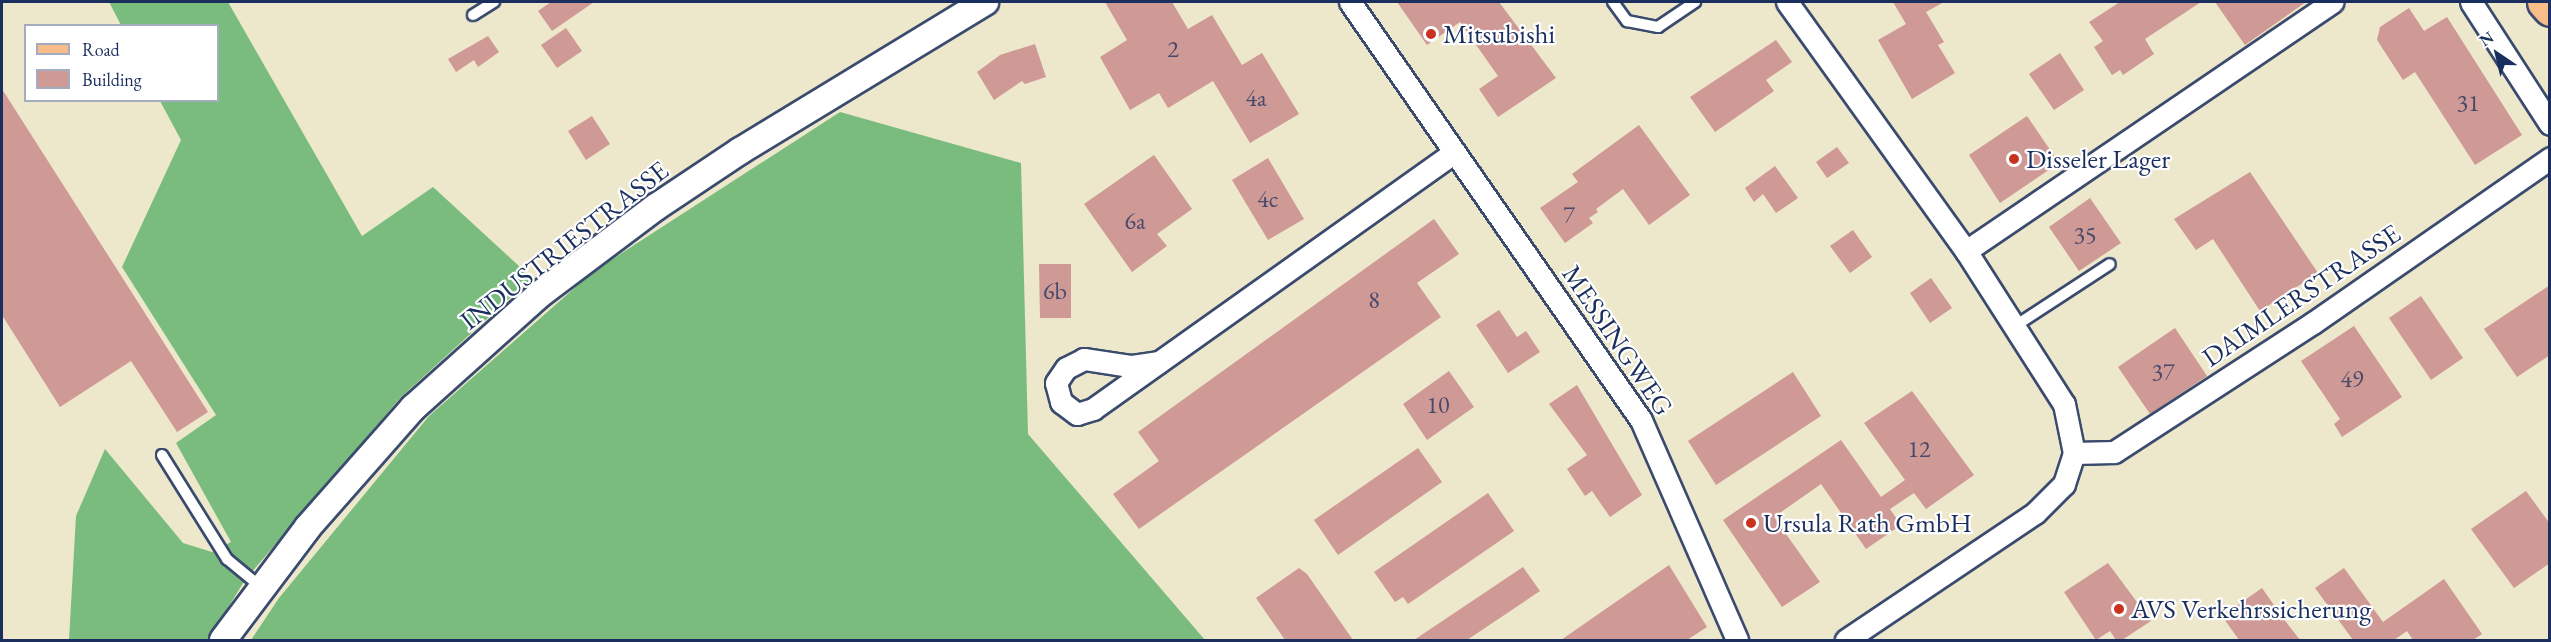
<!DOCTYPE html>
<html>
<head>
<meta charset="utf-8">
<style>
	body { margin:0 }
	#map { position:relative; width:2551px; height:642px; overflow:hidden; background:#ede7cc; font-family:"EB Garamond",serif }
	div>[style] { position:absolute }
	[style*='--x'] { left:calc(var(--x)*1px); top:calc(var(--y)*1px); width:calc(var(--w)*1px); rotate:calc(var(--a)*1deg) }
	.forest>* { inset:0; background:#79bc7e }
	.building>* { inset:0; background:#cf9995 }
	.roads { filter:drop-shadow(2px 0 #3a4b6e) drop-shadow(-2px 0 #3a4b6e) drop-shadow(0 2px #3a4b6e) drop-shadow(0 -2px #3a4b6e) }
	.service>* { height:10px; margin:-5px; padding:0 5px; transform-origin:5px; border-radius:5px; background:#fff }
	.minor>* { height:21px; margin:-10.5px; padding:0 10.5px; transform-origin:10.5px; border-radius:10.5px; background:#fff }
	.tertiary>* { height:26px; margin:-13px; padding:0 13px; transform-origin:13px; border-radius:13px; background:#fff }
	.primary>* { height:33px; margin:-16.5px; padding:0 16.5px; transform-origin:16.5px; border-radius:16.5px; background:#f8bd89 }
	.dots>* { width:16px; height:16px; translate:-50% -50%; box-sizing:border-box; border:3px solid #fff; border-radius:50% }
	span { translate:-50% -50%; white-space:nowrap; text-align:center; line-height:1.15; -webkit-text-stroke:4.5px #fff; paint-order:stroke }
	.number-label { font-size:24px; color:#484a6c }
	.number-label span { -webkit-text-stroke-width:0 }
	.poi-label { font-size:27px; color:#1b2f5e }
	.left { translate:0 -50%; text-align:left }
	.street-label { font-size:27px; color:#1b2f5e }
	.frame { position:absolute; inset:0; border:3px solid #1b2f5e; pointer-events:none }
	.legend { position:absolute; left:24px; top:24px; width:195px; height:78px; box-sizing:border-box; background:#fff; border:2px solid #a4acbf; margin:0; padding:8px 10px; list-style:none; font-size:18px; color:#1b2f5e }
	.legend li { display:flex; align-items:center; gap:12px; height:30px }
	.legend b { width:30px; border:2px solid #a4acbf }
	.north { position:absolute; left:2467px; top:24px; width:60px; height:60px; -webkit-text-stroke:4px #fff; paint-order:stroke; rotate:325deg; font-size:16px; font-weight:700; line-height:24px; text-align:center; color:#1b2f5e }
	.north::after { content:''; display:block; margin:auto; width:21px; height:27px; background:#1b2f5e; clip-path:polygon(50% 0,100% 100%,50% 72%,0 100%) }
</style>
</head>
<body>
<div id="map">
	<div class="forest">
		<div style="clip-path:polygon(109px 2px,228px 2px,362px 236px,433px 187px,532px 278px,401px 397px,245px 580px,208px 640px,69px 640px,76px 516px,105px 449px,183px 543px,212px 552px,231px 542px,176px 443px,216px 415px,122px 267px,181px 140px,160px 101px,218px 100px,218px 26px,121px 25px)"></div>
		<div style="clip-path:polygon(840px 112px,1021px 163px,1028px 434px,1205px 640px,251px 640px,279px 598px,429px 416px,594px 271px)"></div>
	</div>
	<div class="building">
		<div style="clip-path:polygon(551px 2px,594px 2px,552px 31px,538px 11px)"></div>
		<div style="clip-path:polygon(1105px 2px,1172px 2px,1188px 29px,1212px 15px,1242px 65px,1262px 53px,1299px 114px,1250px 143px,1213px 81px,1168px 108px,1159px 93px,1130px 110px,1100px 57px,1127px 40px)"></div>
		<div style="clip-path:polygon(1397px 2px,1499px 2px,1556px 78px,1498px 117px,1479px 89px,1498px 76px,1460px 22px,1427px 45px)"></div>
		<div style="clip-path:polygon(1893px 2px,1944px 2px,1926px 12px,1944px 42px,1938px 45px,1955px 73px,1912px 99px,1878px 40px,1906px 24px)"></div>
		<div style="clip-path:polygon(2120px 2px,2201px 2px,2145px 39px,2154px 54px,2123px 75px,2120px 70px,2112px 75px,2094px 47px,2103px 41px,2089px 22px)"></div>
		<div style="clip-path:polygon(2215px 2px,2306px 2px,2245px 45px)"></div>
		<div style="clip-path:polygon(2409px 8px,2424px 31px,2447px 17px,2522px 135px,2475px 165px,2415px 72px,2403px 80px,2377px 40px,2380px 27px)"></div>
		<div style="clip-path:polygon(566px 28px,582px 51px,557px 68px,541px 45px)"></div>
		<div style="clip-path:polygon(488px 36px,499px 52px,478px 67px,474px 60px,456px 72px,448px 59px)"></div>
		<div style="clip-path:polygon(1776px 40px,1792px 62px,1766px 80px,1774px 91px,1715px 132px,1690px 97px)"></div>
		<div style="clip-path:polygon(1035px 44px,1046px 77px,1025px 84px,1022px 81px,994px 100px,977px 72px,1000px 55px)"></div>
		<div style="clip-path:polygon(2060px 53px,2084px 90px,2054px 110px,2029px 74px)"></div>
		<div style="clip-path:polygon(2px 89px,208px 412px,177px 432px,131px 361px,60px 407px,2px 315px)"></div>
		<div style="clip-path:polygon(592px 116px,610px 144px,586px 160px,568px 131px)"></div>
		<div style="clip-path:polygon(2027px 116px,2059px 163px,2000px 203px,1969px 155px)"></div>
		<div style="clip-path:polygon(1639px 125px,1690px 195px,1649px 225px,1623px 189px,1596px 209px,1598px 212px,1589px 218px,1593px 223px,1565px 243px,1540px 208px,1578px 182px,1572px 174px)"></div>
		<div style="clip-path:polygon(1837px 147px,1849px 163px,1827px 178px,1816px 162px)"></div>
		<div style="clip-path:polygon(1154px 155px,1192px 209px,1157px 234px,1167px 246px,1132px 272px,1084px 204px)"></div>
		<div style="clip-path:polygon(1268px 158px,1304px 219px,1268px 240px,1232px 180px)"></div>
		<div style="clip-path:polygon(1775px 166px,1798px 198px,1776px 213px,1763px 194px,1754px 202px,1745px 188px)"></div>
		<div style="clip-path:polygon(2250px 172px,2318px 273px,2260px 311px,2213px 239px,2196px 250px,2174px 219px)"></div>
		<div style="clip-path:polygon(2090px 198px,2121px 243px,2079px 271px,2049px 227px)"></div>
		<div style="clip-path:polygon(1434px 219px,1459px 254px,1417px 283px,1441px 317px,1139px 529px,1113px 494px,1159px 461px,1138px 432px)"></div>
		<div style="clip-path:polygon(1853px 230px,1872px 257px,1850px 273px,1830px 246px)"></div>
		<div style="clip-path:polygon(1039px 264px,1071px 264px,1071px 318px,1040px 318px)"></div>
		<div style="clip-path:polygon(1931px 278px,1952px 308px,1930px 323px,1910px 293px)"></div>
		<div style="clip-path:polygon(2550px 285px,2550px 355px,2517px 377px,2484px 329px)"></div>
		<div style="clip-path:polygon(2421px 296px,2463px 358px,2431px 380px,2389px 318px)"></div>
		<div style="clip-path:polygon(1499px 310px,1517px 337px,1526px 331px,1540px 352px,1508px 373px,1476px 325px)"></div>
		<div style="clip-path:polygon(2354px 326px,2402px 397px,2342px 437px,2334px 424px,2340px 419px,2301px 361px)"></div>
		<div style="clip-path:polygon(2175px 328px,2207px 376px,2150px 414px,2118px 367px)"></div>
		<div style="clip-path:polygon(1449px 371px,1474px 407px,1427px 440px,1403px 404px)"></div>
		<div style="clip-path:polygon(1793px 372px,1821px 416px,1716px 485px,1688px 441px)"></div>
		<div style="clip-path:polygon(1577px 385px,1642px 495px,1610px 517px,1592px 491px,1585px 496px,1567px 469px,1587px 455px,1549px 404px)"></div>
		<div style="clip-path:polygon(1912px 391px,1974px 475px,1926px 509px,1914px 493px,1890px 509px,1901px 525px,1866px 549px,1821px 484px,1774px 517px,1820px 582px,1782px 607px,1723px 520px,1841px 440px,1881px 497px,1905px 480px,1864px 423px)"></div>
		<div style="clip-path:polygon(1418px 448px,1442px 482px,1338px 555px,1314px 520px)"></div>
		<div style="clip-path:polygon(2526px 491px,2550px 524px,2550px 563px,2514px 588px,2471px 529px)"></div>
		<div style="clip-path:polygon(1488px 493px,1514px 531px,1408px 604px,1403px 597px,1395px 602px,1374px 572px)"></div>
		<div style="clip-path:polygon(2108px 563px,2151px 621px,2122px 640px,2116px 640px,2110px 631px,2096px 640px,2064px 592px)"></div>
		<div style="clip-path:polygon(1669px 565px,1707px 627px,1687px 640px,1561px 640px)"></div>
		<div style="clip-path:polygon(1523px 567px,1540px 591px,1467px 640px,1414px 640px)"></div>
		<div style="clip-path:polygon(1299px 568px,1307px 574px,1353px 640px,1285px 640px,1256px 598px)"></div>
		<div style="clip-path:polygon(2344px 568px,2383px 622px,2444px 579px,2482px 634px,2473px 640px,2413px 640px,2407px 631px,2394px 640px,2353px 640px,2315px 588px)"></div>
		<div style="clip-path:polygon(2262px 588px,2283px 618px,2300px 640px,2239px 640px,2222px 616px)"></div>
	</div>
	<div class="roads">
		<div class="service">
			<div style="--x:1613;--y:2;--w:24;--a:54"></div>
			<div style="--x:1627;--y:21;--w:32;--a:11"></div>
			<div style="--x:1658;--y:27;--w:45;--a:-34"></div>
			<div style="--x:473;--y:15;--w:25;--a:-32"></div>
			<div style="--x:2015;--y:326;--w:113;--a:-33.1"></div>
			<div style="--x:162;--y:455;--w:123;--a:58"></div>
			<div style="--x:227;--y:559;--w:44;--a:39.5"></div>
		</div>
		<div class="minor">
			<div style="--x:1350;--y:2;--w:509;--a:55.16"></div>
			<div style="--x:1641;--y:420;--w:240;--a:66.4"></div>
			<div style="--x:1787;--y:2;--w:307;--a:54.3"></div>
			<div style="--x:1966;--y:251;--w:182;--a:57.4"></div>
			<div style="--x:2064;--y:404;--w:50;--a:78.5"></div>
			<div style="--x:2074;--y:453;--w:33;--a:108"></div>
			<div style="--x:2064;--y:484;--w:41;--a:135"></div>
			<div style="--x:2035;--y:513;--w:228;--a:146.1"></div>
			<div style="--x:2471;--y:2;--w:145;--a:57.1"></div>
			<div style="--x:1966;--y:251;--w:443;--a:-34.2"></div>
			<div style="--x:1159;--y:362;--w:29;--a:172"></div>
			<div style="--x:1130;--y:366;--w:47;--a:-171.3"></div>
			<div style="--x:1084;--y:359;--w:20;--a:153"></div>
			<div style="--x:1066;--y:368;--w:18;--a:124"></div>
			<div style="--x:1056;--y:383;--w:20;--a:75"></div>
			<div style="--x:1061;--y:402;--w:20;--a:37"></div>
			<div style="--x:1077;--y:414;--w:17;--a:-17"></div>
			<div style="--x:1093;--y:409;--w:443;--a:-35.4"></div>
			<div style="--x:2074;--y:453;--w:40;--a:-1.4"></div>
			<div style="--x:2114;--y:452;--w:237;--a:-33"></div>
			<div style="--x:2313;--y:323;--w:289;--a:-34.8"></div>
		</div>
		<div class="tertiary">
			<div style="--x:223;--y:640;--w:141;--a:-53"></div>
			<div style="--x:308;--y:527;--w:159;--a:-48.6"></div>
			<div style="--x:413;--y:408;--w:171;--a:-41.9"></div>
			<div style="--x:540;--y:294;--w:145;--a:-36.9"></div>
			<div style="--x:656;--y:207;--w:101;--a:-33.7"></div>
			<div style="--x:740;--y:151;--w:287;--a:-31.3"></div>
		</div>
		<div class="primary">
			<div style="--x:2544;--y:2;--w:9;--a:49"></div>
		</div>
	</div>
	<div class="dots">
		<div style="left:1431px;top:34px;background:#c8321e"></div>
		<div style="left:2014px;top:159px;background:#c8321e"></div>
		<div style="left:1751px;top:523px;background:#c8321e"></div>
		<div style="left:2119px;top:609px;background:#c8321e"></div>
	</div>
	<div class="number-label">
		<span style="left:1173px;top:49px">2</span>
		<span style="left:1256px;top:98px">4a</span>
		<span style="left:2468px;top:103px">31</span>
		<span style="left:1268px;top:199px">4c</span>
		<span style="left:1569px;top:215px">7</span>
		<span style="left:1135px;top:221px">6a</span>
		<span style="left:2085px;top:235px">35</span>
		<span style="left:1055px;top:291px">6b</span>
		<span style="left:1374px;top:300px">8</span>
		<span style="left:2163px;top:372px">37</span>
		<span style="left:2352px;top:379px">49</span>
		<span style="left:1438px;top:405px">10</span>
		<span style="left:1919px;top:449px">12</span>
	</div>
	<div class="poi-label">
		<span class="left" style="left:1443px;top:34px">Mitsubishi</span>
		<span class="left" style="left:2026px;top:159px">Disseler Lager</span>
		<span class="left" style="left:1763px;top:523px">Ursula Rath GmbH</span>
		<span class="left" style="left:2131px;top:609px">AVS Verkehrssicherung</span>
	</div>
	<div class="street-label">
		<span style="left:564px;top:245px;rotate:-38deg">INDUSTRIESTRASSE</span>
		<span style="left:2301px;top:295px;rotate:-34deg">DAIMLERSTRASSE</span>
		<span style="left:1618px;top:340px;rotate:56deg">MESSINGWEG</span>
	</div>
	<div class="frame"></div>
	<ul class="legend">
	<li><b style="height:8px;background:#f8bd89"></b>Road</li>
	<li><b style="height:16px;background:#cf9995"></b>Building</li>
	</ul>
	<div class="north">N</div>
</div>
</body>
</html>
